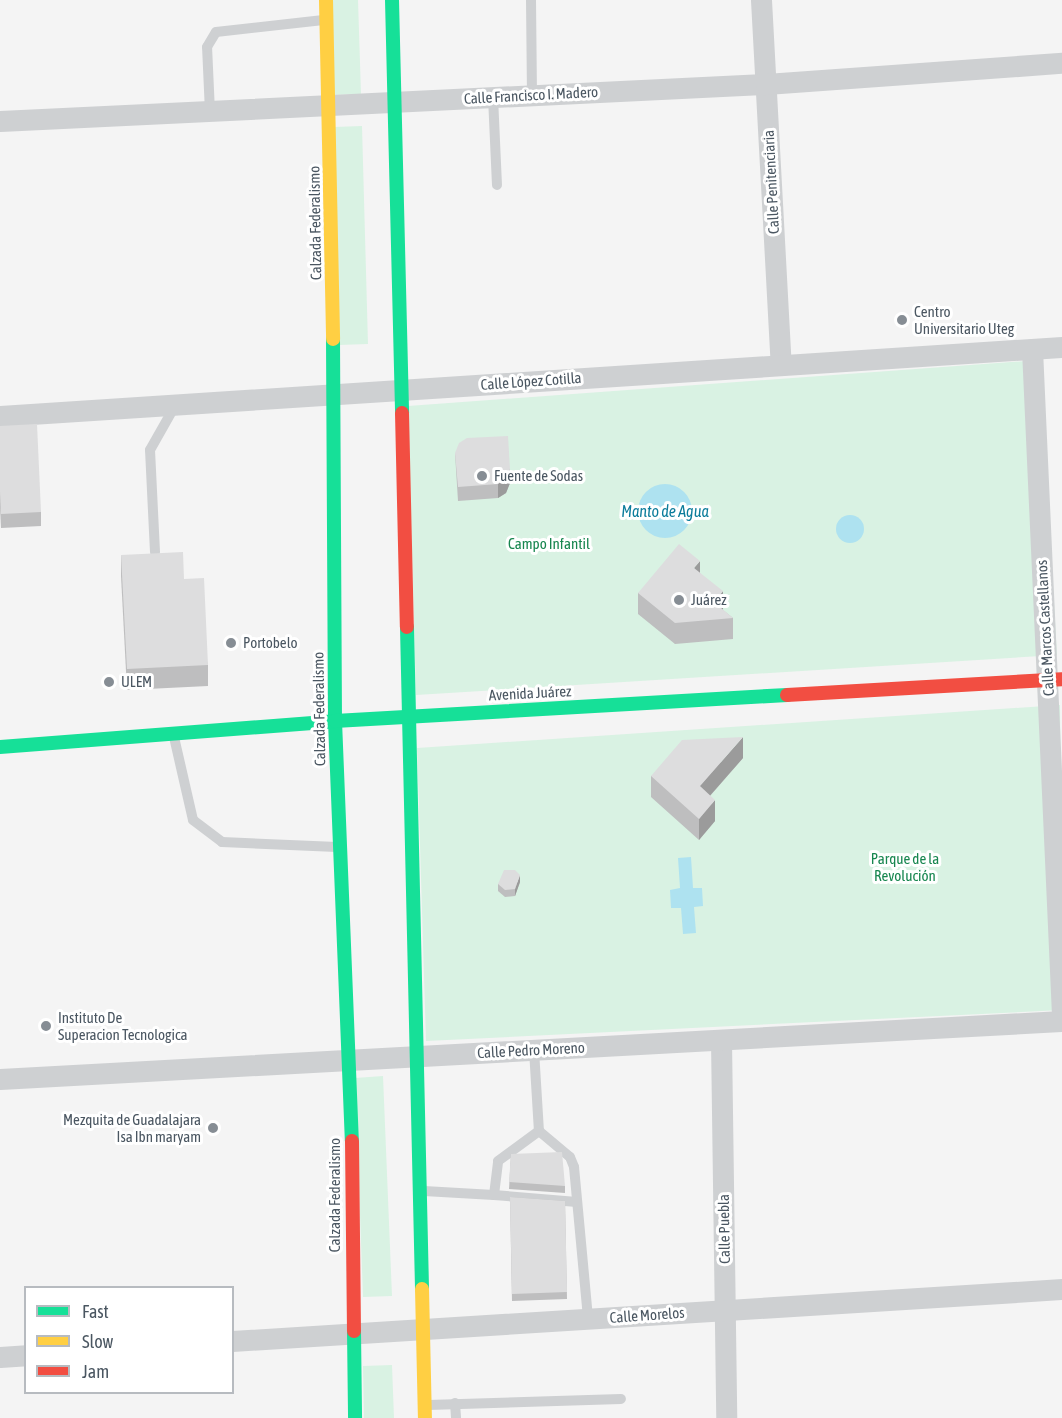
<!DOCTYPE html>
<html>
<head>
<meta charset="utf-8">
<style>
	body { margin:0 }
	#map { position:relative; width:1062px; height:1418px; overflow:hidden; background:#f4f4f4; font-family:"Asap Condensed",sans-serif }
	div>[style] { position:absolute }
	[style*='--x'] { left:calc(var(--x)*1px); top:calc(var(--y)*1px); width:calc(var(--w)*1px); rotate:calc(var(--a)*1deg) }
	.green>* { inset:0; background:#d9f2e3 }
	.water>* { inset:0; background:#aee2f0 }
	.round { border-radius:50% }
	.lane>* { height:10px; margin:-5px; padding:0 5px; transform-origin:5px; border-radius:5px; background:#ced0d2 }
	.street>* { height:21px; margin:-10.5px; padding:0 10.5px; transform-origin:10.5px; border-radius:10.5px; background:#ced0d2 }
	.fast>* { height:14px; margin:-7px; padding:0 7px; transform-origin:7px; border-radius:7px; background:#16e098 }
	.slow>* { height:14px; margin:-7px; padding:0 7px; transform-origin:7px; border-radius:7px; background:#ffcf43 }
	.jam>* { height:14px; margin:-7px; padding:0 7px; transform-origin:7px; border-radius:7px; background:#f24e42 }
	.wall>* { inset:0; background:#bebebf }
	.shaded-wall>* { inset:0; background:#9b9b9b }
	.building>* { inset:0; background:#ddddde }
	.dots>* { width:16px; height:16px; translate:-50% -50%; box-sizing:border-box; border:3px solid #fff; border-radius:50% }
	span { translate:-50% -50%; white-space:nowrap; text-align:center; line-height:1.15; -webkit-text-stroke:6px #fff; paint-order:stroke }
	.street-label { font-size:15px; color:#4a5661 }
	.poi-label { font-size:15px; color:#4a5661 }
	.left { translate:0 -50%; text-align:left }
	.right { translate:-100% -50%; text-align:right }
	.park-label { font-size:15px; color:#17864f }
	.water-label { font-size:16px; color:#0c7c9b; font-style:italic }
	.legend { position:absolute; left:24px; top:1286px; width:210px; height:108px; box-sizing:border-box; background:#fff; border:2px solid #b7bbc0; margin:0; padding:8px 10px; list-style:none; font-size:18px; color:#4a5661 }
	.legend li { display:flex; align-items:center; gap:12px; height:30px }
	.legend b { width:30px; border:2px solid #b7bbc0 }
</style>
</head>
<body>
<div id="map">
	<div class="green">
		<div style="clip-path:polygon(330px 0,358px 0,361px 94px,332px 95px)"></div>
		<div style="clip-path:polygon(362px 126px,368px 344px,339px 345px,334px 127px)"></div>
		<div style="clip-path:polygon(1040px 360px,1057px 655px,416px 695px,408px 406px)"></div>
		<div style="clip-path:polygon(1060px 705px,1062px 1010px,426px 1041px,417px 748px)"></div>
		<div style="clip-path:polygon(383px 1076px,392px 1296px,363px 1297px,355px 1078px)"></div>
		<div style="clip-path:polygon(392px 1365px,394px 1418px,364px 1418px,363px 1366px)"></div>
	</div>
	<div class="water">
		<div class="round" style="left:638px;top:484px;width:54px;height:54px"></div>
		<div class="round" style="left:836px;top:515px;width:28px;height:28px"></div>
		<div style="clip-path:polygon(691px 857px,693px 888px,702px 888px,703px 906px,694px 907px,696px 933px,683px 934px,681px 908px,671px 908px,670px 890px,680px 888px,678px 858px)"></div>
	</div>
	<div class="lane">
		<div style="--x:531;--y:0;--w:95;--a:89.4"></div>
		<div style="--x:493;--y:97;--w:88;--a:87.4"></div>
		<div style="--x:210;--y:112;--w:65;--a:-92.6"></div>
		<div style="--x:207;--y:47;--w:17;--a:-59"></div>
		<div style="--x:216;--y:32;--w:108;--a:-6.4"></div>
		<div style="--x:155;--y:552;--w:102;--a:-92.8"></div>
		<div style="--x:150;--y:450;--w:53;--a:-60.5"></div>
		<div style="--x:174;--y:737;--w:85;--a:77.1"></div>
		<div style="--x:193;--y:820;--w:36;--a:37"></div>
		<div style="--x:222;--y:842;--w:115;--a:2.5"></div>
		<div style="--x:534;--y:1050;--w:81;--a:86.5"></div>
		<div style="--x:539;--y:1131;--w:40;--a:40"></div>
		<div style="--x:570;--y:1157;--w:11;--a:68"></div>
		<div style="--x:574;--y:1167;--w:153;--a:84.7"></div>
		<div style="--x:424;--y:1191;--w:70;--a:3.3"></div>
		<div style="--x:494;--y:1195;--w:34;--a:-83"></div>
		<div style="--x:498;--y:1161;--w:51;--a:-36.2"></div>
		<div style="--x:494;--y:1195;--w:83;--a:4.8"></div>
		<div style="--x:455;--y:1403;--w:15;--a:86"></div>
		<div style="--x:428;--y:1405;--w:193;--a:-1.8"></div>
	</div>
	<div class="street">
		<div style="--x:761;--y:0;--w:365;--a:86.9"></div>
		<div style="--x:0;--y:121;--w:767;--a:-2.77"></div>
		<div style="--x:766;--y:84;--w:297;--a:-4.1"></div>
		<div style="--x:1032;--y:349;--w:667;--a:87.42"></div>
		<div style="--x:0;--y:416;--w:1064;--a:-3.72"></div>
		<div style="--x:721;--y:1040;--w:378;--a:89.2"></div>
		<div style="--x:0;--y:1079;--w:1064;--a:-3.13"></div>
		<div style="--x:232;--y:1341;--w:832;--a:-3.58"></div>
		<div style="--x:0;--y:1357;--w:26;--a:-4"></div>
	</div>
	<div class="fast">
		<div style="--x:392;--y:0;--w:413;--a:88.6"></div>
		<div style="--x:333;--y:339;--w:382;--a:89.7"></div>
		<div style="--x:335;--y:721;--w:420;--a:87.7"></div>
		<div style="--x:407;--y:627;--w:662;--a:88.7"></div>
		<div style="--x:0;--y:747;--w:336;--a:-4.4"></div>
		<div style="--x:335;--y:721;--w:453;--a:-3.3"></div>
		<div style="--x:354;--y:1331;--w:87;--a:89.3"></div>
	</div>
	<div class="slow">
		<div style="--x:326;--y:0;--w:339;--a:88.8"></div>
		<div style="--x:422;--y:1289;--w:129;--a:88.7"></div>
	</div>
	<div class="jam">
		<div style="--x:402;--y:413;--w:214;--a:88.7"></div>
		<div style="--x:787;--y:695;--w:275;--a:-3.3"></div>
		<div style="--x:352;--y:1141;--w:190;--a:89.4"></div>
	</div>
	<div class="wall">
		<div style="clip-path:polygon(0 426px,41px 512px,41px 526px,1px 528px,0 507px)"></div>
		<div style="clip-path:polygon(455px 453px,510px 483px,506px 493px,498px 498px,458px 501px)"></div>
		<div style="clip-path:polygon(121px 555px,184px 579px,208px 665px,208px 686px,127px 690px,121px 576px)"></div>
		<div style="clip-path:polygon(700px 573px,723px 610px,733px 618px,733px 639px,675px 644px,638px 614px,638px 593px)"></div>
		<div style="clip-path:polygon(743px 758px,710px 796px,715px 821px,699px 840px,651px 797px,651px 776px)"></div>
		<div style="clip-path:polygon(520px 882px,515px 896px,505px 897px,498px 891px,498px 884px)"></div>
		<div style="clip-path:polygon(511px 1154px,565px 1186px,565px 1193px,509px 1189px)"></div>
		<div style="clip-path:polygon(510px 1197px,565px 1201px,567px 1299px,512px 1301px)"></div>
	</div>
	<div class="shaded-wall">
		<div style="clip-path:polygon(510px 469px,510px 483px,506px 493px,498px 498px,498px 484px)"></div>
		<div style="clip-path:polygon(700px 561px,700px 582px,694px 568px)"></div>
		<div style="clip-path:polygon(723px 591px,723px 612px,714px 602px)"></div>
		<div style="clip-path:polygon(743px 737px,743px 758px,700px 807px,700px 786px)"></div>
		<div style="clip-path:polygon(715px 800px,715px 821px,699px 840px,699px 819px)"></div>
		<div style="clip-path:polygon(520px 875px,520px 882px,515px 896px,515px 889px)"></div>
	</div>
	<div class="building">
		<div style="clip-path:polygon(37px 424px,41px 512px,1px 514px,0 492px,0 426px)"></div>
		<div style="clip-path:polygon(508px 436px,510px 469px,506px 478px,498px 484px,458px 487px,455px 453px,459px 443px,467px 438px)"></div>
		<div style="clip-path:polygon(679px 544px,700px 561px,694px 568px,723px 591px,714px 602px,733px 618px,675px 623px,638px 593px)"></div>
		<div style="clip-path:polygon(183px 552px,184px 579px,204px 578px,208px 665px,127px 669px,121px 555px)"></div>
		<div style="clip-path:polygon(743px 737px,700px 786px,715px 800px,699px 819px,651px 776px,682px 740px)"></div>
		<div style="clip-path:polygon(504px 870px,515px 870px,520px 875px,515px 889px,505px 890px,498px 884px)"></div>
		<div style="clip-path:polygon(562px 1152px,565px 1186px,509px 1182px,511px 1154px)"></div>
		<div style="clip-path:polygon(510px 1197px,565px 1201px,567px 1292px,512px 1294px)"></div>
	</div>
	<div class="dots">
		<div style="left:902px;top:320px;background:#868d94"></div>
		<div style="left:482px;top:476px;background:#868d94"></div>
		<div style="left:679px;top:600px;background:#868d94"></div>
		<div style="left:231px;top:643px;background:#868d94"></div>
		<div style="left:109px;top:682px;background:#868d94"></div>
		<div style="left:46px;top:1026px;background:#868d94"></div>
		<div style="left:213px;top:1128px;background:#868d94"></div>
	</div>
	<div class="street-label">
		<span style="left:531px;top:95px;rotate:-3deg">Calle Francisco I. Madero</span>
		<span style="left:771px;top:182px;rotate:-93deg">Calle Penitenciaria</span>
		<span style="left:315px;top:223px;rotate:-91deg">Calzada Federalismo</span>
		<span style="left:531px;top:381px;rotate:-4deg">Calle López Cotilla</span>
		<span style="left:1045px;top:628px;rotate:-93deg">Calle Marcos Castellanos</span>
		<span style="left:530px;top:693px;rotate:-3deg">Avenida Juárez</span>
		<span style="left:319px;top:709px;rotate:-91deg">Calzada Federalismo</span>
		<span style="left:531px;top:1050px;rotate:-3deg">Calle Pedro Moreno</span>
		<span style="left:335px;top:1195px;rotate:-90deg">Calzada Federalismo</span>
		<span style="left:724px;top:1229px;rotate:-91deg">Calle Puebla</span>
		<span style="left:647px;top:1315px;rotate:-4deg">Calle Morelos</span>
	</div>
	<div class="poi-label">
		<span class="left" style="left:914px;top:320px">Centro<br>Universitario Uteg</span>
		<span class="left" style="left:494px;top:476px">Fuente de Sodas</span>
		<span class="left" style="left:691px;top:600px">Juárez</span>
		<span class="left" style="left:243px;top:643px">Portobelo</span>
		<span class="left" style="left:121px;top:682px">ULEM</span>
		<span class="left" style="left:58px;top:1026px">Instituto De<br>Superacion Tecnologica</span>
		<span class="right" style="left:201px;top:1128px">Mezquita de Guadalajara<br>Isa Ibn maryam</span>
	</div>
	<div class="park-label">
		<span style="left:549px;top:544px">Campo Infantil</span>
		<span style="left:905px;top:867px">Parque de la<br>Revolución</span>
	</div>
	<div class="water-label">
		<span style="left:665px;top:511px">Manto de Agua</span>
	</div>
	<ul class="legend">
	<li><b style="height:8px;background:#16e098"></b>Fast</li>
	<li><b style="height:8px;background:#ffcf43"></b>Slow</li>
	<li><b style="height:8px;background:#f24e42"></b>Jam</li>
	</ul>
</div>
</body>
</html>
